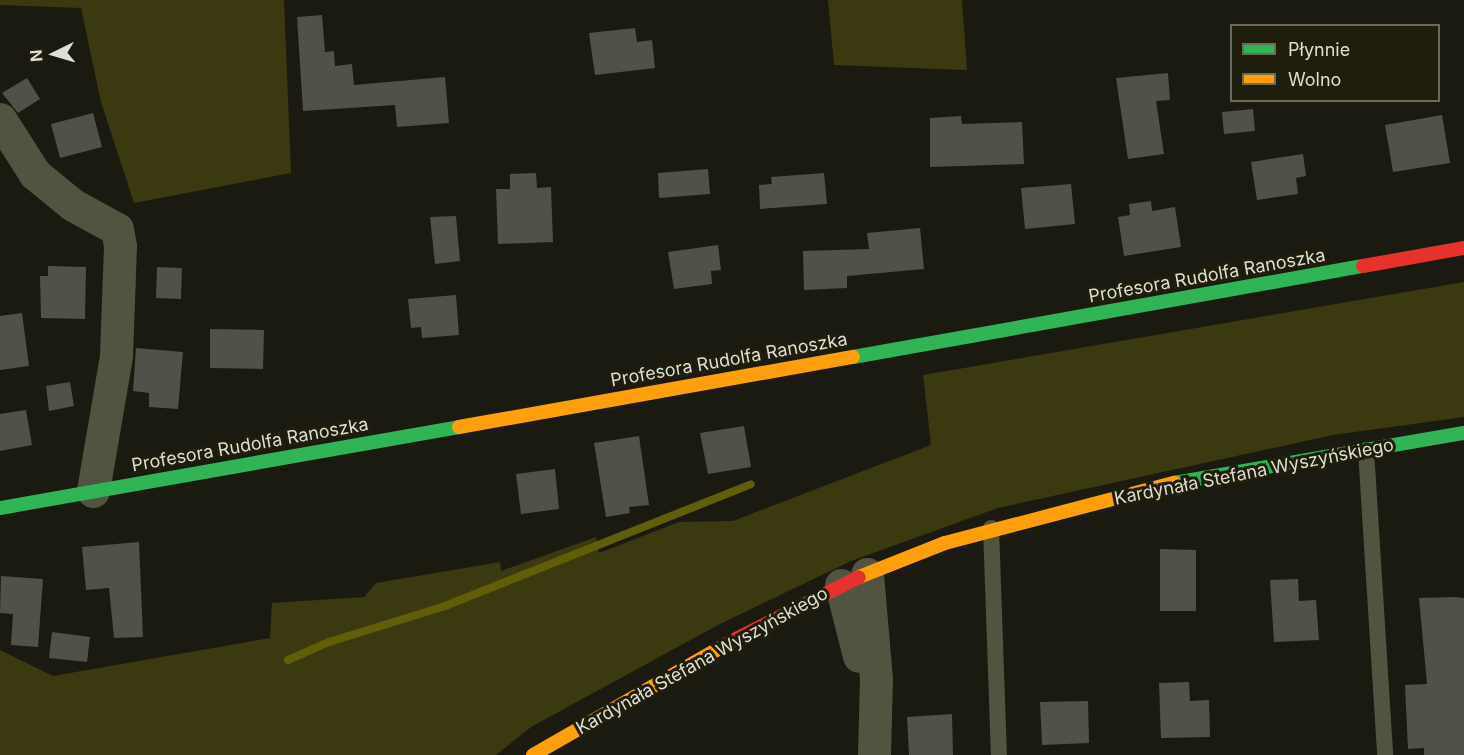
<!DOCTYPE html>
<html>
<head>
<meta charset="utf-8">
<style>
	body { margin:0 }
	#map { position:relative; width:1464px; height:755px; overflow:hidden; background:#1b1a11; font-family:Inter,sans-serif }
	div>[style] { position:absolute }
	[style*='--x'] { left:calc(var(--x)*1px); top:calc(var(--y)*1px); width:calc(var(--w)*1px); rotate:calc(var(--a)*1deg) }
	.green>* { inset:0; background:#3b3910 }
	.stream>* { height:8px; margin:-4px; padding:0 4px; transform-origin:4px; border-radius:4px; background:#615e0a }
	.building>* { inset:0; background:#515049 }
	.lane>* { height:16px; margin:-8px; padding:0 8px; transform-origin:8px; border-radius:8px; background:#535342 }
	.street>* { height:33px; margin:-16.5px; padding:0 16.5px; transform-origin:16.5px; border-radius:16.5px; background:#535342 }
	.fast>* { height:14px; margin:-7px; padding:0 7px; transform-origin:7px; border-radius:7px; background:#30b455 }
	.slow>* { height:14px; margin:-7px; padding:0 7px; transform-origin:7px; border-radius:7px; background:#ff9f0a }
	.jam>* { height:14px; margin:-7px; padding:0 7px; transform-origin:7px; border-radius:7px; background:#e5322d }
	span { translate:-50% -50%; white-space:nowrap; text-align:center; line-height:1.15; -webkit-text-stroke:6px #1f1e0d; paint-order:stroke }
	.street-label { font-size:18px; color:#deded3 }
	.legend { position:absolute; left:1230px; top:24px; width:210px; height:78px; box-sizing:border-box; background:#1f1e0d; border:2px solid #6b6b5c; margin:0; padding:8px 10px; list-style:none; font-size:18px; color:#deded3 }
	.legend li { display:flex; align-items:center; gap:12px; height:30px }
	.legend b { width:30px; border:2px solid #6b6b5c }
	.north { position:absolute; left:24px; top:24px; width:60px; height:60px; -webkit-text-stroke:4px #1f1e0d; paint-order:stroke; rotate:265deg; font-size:16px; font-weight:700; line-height:24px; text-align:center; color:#deded3 }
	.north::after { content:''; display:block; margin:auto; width:21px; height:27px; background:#deded3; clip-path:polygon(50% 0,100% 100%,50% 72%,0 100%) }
</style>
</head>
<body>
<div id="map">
	<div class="green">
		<div style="clip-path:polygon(0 0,284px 0,291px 173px,134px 203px,101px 102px,81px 8px,0 5px)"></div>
		<div style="clip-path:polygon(828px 0,962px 0,967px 70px,834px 65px)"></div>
		<div style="clip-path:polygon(1464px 282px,1464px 417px,1333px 435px,998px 508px,851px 561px,718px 625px,531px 727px,496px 755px,0 755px,0 650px,53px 676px,270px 638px,272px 603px,364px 597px,376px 583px,500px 562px,501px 571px,596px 537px,599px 553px,679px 522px,733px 521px,931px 445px,923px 375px)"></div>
	</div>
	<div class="stream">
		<div style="--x:288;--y:660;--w:45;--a:-23.7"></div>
		<div style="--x:329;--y:642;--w:121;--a:-17.2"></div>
		<div style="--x:445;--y:606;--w:329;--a:-21.7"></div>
	</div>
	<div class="building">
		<div style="clip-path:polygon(322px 15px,325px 52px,334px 51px,335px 66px,352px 64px,354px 85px,445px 77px,449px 123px,397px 127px,395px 105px,303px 111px,297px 17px)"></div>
		<div style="clip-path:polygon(635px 28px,637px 42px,652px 40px,655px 68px,595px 75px,589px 33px)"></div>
		<div style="clip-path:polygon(1168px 73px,1170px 100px,1156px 101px,1164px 154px,1128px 159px,1116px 78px)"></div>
		<div style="clip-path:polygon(27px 78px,40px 99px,18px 113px,2px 93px)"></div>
		<div style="clip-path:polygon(1253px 109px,1255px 131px,1224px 134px,1222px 112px)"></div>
		<div style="clip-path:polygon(93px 113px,102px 147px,60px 158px,51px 124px)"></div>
		<div style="clip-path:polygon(1442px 115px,1450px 163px,1393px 172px,1385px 125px)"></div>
		<div style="clip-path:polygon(961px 116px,962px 124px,1022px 122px,1024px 164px,930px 167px,930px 118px)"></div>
		<div style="clip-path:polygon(1303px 154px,1306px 176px,1296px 178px,1298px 194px,1257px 200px,1251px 162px)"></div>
		<div style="clip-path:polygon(708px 169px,710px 194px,659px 198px,658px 173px)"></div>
		<div style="clip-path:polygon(536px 173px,537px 188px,551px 187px,553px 242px,498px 244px,496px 189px,510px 189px,510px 174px)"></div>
		<div style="clip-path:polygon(824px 173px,827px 204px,760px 209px,759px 185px,772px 184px,771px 177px)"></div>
		<div style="clip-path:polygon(1071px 184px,1075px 224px,1025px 229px,1021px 188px)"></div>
		<div style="clip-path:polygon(1151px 201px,1152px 211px,1175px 207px,1181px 247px,1124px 256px,1118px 217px,1130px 215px,1129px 204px)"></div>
		<div style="clip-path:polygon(456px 216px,460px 261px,435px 264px,430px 217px)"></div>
		<div style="clip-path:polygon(920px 228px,924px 269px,847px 276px,847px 288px,804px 290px,803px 251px,869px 249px,867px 233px)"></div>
		<div style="clip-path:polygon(718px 245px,721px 270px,711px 271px,712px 284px,674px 289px,668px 252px)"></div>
		<div style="clip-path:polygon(48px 266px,86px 267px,85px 319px,41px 318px,40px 276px,48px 276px)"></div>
		<div style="clip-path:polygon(157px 267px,182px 268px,181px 299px,156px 298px)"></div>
		<div style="clip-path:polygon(456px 295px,459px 335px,422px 338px,421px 327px,411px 328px,408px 299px)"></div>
		<div style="clip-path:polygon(22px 313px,29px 366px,0 370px,0 316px)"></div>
		<div style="clip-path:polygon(210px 329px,264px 330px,263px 369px,210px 368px)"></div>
		<div style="clip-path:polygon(136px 348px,183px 352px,178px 409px,149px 407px,149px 393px,133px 391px)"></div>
		<div style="clip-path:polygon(70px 382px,74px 406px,49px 411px,46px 386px)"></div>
		<div style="clip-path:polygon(26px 410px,32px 445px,0 451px,0 414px)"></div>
		<div style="clip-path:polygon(744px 426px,751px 467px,708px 474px,700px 433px)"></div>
		<div style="clip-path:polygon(639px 436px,649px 505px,629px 507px,630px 513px,606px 517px,594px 443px)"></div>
		<div style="clip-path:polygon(555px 469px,559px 509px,521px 514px,516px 474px)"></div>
		<div style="clip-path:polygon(139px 542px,143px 637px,114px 638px,109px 588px,86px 590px,82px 547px)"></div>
		<div style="clip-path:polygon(1160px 549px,1196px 550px,1196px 611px,1160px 611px)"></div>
		<div style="clip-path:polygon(1px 576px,43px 579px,38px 647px,11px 645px,13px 614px,0 613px)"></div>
		<div style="clip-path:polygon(1298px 579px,1299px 601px,1316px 600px,1319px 640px,1274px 642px,1270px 580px)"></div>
		<div style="clip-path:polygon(1455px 597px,1464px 598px,1464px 755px,1424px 755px,1424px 748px,1408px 749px,1405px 685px,1427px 684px,1419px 598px)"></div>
		<div style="clip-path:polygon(52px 632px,90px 637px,87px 662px,49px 658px)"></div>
		<div style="clip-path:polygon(1189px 682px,1190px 701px,1209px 700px,1210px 737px,1161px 738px,1159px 683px)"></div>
		<div style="clip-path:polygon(1088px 701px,1089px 743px,1042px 745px,1040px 702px)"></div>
		<div style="clip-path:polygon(952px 714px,953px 755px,909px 755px,907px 717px)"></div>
	</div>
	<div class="lane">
		<div style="--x:1366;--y:450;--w:306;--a:86.4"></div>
		<div style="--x:991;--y:528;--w:227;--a:88"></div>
	</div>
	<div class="street">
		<div style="--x:0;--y:119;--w:65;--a:57.5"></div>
		<div style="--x:35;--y:174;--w:49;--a:39.2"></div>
		<div style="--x:73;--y:205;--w:50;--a:28.6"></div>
		<div style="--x:117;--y:229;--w:17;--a:80"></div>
		<div style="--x:120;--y:246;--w:110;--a:92.1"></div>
		<div style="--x:116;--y:356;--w:137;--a:99.7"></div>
		<div style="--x:867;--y:574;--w:104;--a:85.1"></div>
		<div style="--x:876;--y:678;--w:77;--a:91.5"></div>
		<div style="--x:841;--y:585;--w:73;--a:75.8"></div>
	</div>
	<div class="fast">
		<div style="--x:853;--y:357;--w:518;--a:-10.12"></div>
		<div style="--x:1174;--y:483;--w:294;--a:-9.8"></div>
		<div style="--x:0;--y:508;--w:466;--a:-10"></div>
	</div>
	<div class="slow">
		<div style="--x:459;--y:427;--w:400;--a:-10.1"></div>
		<div style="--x:859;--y:577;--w:92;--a:-21.6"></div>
		<div style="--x:945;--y:543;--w:237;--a:-14.7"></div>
		<div style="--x:533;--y:755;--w:227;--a:-29.8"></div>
	</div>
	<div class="jam">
		<div style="--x:1363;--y:266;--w:103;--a:-10.1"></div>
		<div style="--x:730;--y:642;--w:144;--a:-26.7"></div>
	</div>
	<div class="street-label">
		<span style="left:1207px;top:276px;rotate:-10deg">Profesora Rudolfa Ranoszka</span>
		<span style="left:729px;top:360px;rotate:-10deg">Profesora Rudolfa Ranoszka</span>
		<span style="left:250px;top:445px;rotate:-10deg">Profesora Rudolfa Ranoszka</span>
		<span style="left:1254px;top:472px;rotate:-11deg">Kardynała Stefana Wyszyńskiego</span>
		<span style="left:702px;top:661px;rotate:-29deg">Kardynała Stefana Wyszyńskiego</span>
	</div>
	<ul class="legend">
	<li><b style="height:8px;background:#30b455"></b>Płynnie</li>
	<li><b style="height:8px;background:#ff9f0a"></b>Wolno</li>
	</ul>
	<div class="north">N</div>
</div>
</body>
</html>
